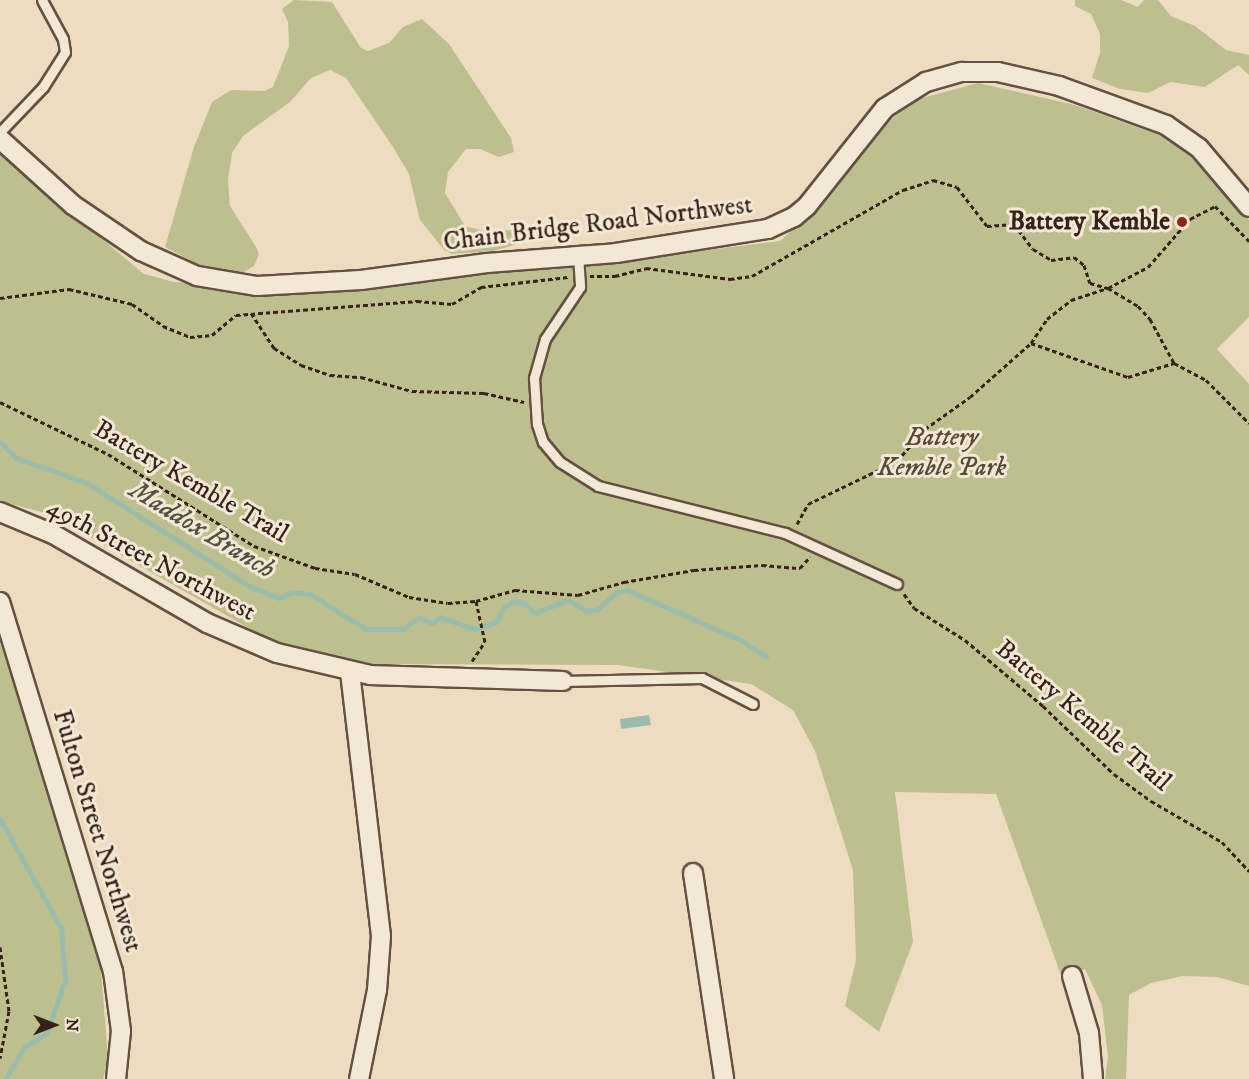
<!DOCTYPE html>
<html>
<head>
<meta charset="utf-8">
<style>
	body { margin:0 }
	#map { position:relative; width:1249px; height:1079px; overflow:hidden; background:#eddcc0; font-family:"IM FELL DW Pica",serif }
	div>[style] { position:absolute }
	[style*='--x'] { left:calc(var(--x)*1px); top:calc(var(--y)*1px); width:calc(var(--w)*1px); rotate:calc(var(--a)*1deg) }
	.green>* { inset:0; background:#bebf8e }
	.water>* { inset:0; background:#9abcac }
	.stream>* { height:5px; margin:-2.5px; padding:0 2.5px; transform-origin:2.5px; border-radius:2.5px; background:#9abcac }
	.path>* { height:3px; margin-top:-1.5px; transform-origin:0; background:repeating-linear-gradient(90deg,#382218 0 4.5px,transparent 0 7.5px) }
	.roads { filter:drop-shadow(2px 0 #655042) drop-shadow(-2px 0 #655042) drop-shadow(0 2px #655042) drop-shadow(0 -2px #655042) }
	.service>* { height:9px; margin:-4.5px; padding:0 4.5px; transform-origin:4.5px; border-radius:4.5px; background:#f3e8d6 }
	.minor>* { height:18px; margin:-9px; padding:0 9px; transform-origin:9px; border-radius:9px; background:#f3e8d6 }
	.dots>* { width:16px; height:16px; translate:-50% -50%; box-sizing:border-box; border:3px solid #f3e8d6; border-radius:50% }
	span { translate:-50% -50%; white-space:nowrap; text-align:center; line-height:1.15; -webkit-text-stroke:6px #f3e8d6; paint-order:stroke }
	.poi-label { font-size:26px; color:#382218; font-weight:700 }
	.right { translate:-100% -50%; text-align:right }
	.street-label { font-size:26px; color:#382218 }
	.park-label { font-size:26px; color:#5a4936; font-style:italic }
	.water-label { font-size:27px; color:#555044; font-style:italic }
	.north { position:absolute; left:24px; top:995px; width:60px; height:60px; -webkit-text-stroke:4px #f3e8d6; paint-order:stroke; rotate:90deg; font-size:16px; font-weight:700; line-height:24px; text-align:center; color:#382218 }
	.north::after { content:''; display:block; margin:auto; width:21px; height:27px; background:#382218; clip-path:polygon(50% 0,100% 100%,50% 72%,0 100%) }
</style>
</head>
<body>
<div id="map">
	<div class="green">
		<div style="clip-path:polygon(294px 0,332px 2px,361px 48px,368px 51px,389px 43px,403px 27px,422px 19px,449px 44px,511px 138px,514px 152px,499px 157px,480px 149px,466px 149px,448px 172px,445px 193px,465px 226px,484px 231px,521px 230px,527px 233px,528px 241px,493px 251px,452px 254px,444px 250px,420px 220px,409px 174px,393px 147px,346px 78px,330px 70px,311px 78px,290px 102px,243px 136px,232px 153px,228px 180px,230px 206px,256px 247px,259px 254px,254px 266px,242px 273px,226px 272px,197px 264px,165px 247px,194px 147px,212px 102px,231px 90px,264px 91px,273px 87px,289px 46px,288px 22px,282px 9px)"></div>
		<div style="clip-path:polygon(1075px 0,1121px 0,1138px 7px,1144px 0,1158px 0,1171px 16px,1195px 26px,1226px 50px,1249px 55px,1249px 75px,1238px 65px,1205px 87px,1170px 82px,1148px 93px,1120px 89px,1092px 78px,1100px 53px,1100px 34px,1091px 14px,1075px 6px)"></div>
		<div style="clip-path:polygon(978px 83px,1075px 105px,1176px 141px,1249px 220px,1249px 317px,1217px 349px,1249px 384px,1249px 986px,1217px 977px,1183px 976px,1151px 983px,1129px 995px,1126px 1079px,1105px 1079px,1108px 1057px,1102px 1005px,1085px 969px,1062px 978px,996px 794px,895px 792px,913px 942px,879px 1032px,845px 1006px,856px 960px,853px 870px,815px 751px,793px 710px,751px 684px,618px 665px,363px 664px,280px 646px,49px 514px,0 501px,0 154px,144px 274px,174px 282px,342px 292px,426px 278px,557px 269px,780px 241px,817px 208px,856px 153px,911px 101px)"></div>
		<div style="clip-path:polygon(0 643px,45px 769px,100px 957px,108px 1059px,103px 1079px,0 1079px)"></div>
	</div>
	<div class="water">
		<div style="clip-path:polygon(649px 715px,651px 725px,621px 729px,620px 719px)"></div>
	</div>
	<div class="stream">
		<div style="--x:0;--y:442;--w:23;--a:45"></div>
		<div style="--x:16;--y:458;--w:75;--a:19.4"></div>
		<div style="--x:87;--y:483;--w:192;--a:32.4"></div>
		<div style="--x:249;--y:586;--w:32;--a:22"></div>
		<div style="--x:279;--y:598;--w:14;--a:-25"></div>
		<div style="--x:292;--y:592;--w:18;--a:6"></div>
		<div style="--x:310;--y:594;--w:66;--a:32"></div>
		<div style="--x:366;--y:629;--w:36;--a:0"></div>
		<div style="--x:402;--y:629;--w:20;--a:-33"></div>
		<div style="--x:419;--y:618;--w:14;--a:21"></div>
		<div style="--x:432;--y:623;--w:10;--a:-37"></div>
		<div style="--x:440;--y:617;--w:37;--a:19"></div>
		<div style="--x:475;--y:629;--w:22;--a:-18"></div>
		<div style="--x:496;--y:622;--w:17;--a:-62"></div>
		<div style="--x:504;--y:607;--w:12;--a:-31"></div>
		<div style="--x:514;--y:601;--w:10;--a:11"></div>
		<div style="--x:524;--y:603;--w:15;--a:42"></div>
		<div style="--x:535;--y:613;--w:35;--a:-22"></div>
		<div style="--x:568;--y:600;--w:22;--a:30"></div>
		<div style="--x:587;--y:611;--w:11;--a:-10"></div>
		<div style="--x:598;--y:609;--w:23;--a:-43"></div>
		<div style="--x:615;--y:593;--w:12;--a:-14"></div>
		<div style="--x:627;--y:590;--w:124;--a:23.7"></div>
		<div style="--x:741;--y:640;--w:30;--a:33"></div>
		<div style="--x:0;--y:819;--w:125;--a:60.8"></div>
		<div style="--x:61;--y:928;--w:52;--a:85.6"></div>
		<div style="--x:65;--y:980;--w:56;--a:108.8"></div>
		<div style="--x:47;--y:1033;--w:26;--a:149"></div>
		<div style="--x:25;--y:1046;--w:39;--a:121"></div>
	</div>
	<div class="path">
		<div style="--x:590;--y:276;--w:25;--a:0"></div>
		<div style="--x:615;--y:276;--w:32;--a:-14"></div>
		<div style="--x:646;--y:268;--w:85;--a:7.5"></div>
		<div style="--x:730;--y:279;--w:22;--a:-8"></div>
		<div style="--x:752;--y:276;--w:174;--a:-29.7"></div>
		<div style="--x:903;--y:190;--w:32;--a:-18"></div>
		<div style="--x:933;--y:180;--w:25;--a:16"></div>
		<div style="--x:957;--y:187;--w:49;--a:52.4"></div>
		<div style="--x:987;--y:226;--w:27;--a:-4"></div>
		<div style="--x:1014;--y:224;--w:31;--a:53"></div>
		<div style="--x:1033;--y:249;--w:21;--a:31"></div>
		<div style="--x:1051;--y:260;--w:23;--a:-7"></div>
		<div style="--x:1074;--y:257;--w:13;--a:39"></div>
		<div style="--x:1084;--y:265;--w:19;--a:72"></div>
		<div style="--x:1090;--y:283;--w:19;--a:16"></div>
		<div style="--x:1108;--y:288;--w:35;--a:31"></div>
		<div style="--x:1138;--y:306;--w:18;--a:47"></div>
		<div style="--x:1150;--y:319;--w:50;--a:61.4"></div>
		<div style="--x:1174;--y:363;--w:36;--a:28"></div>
		<div style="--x:1206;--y:380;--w:61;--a:45"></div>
		<div style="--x:0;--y:298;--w:70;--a:-7.4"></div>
		<div style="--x:69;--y:289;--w:65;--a:13.4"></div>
		<div style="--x:132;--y:304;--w:38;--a:35"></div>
		<div style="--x:163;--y:326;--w:29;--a:22"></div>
		<div style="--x:190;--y:337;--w:22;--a:-5"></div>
		<div style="--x:212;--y:335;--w:31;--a:-40"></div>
		<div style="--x:236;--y:315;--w:182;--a:-4.4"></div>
		<div style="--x:417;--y:301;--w:35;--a:5"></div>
		<div style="--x:452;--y:304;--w:34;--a:-30"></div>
		<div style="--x:481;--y:287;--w:88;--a:-6.6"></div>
		<div style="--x:251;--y:313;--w:42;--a:56.7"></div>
		<div style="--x:274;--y:348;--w:32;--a:32"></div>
		<div style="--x:301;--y:365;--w:31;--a:19"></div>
		<div style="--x:330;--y:375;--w:31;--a:4"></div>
		<div style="--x:361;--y:377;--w:53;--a:15.4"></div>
		<div style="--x:412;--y:391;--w:72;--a:1.6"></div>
		<div style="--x:484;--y:393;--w:41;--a:12.7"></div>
		<div style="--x:1031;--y:343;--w:103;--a:19.3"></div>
		<div style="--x:1128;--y:377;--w:48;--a:-16.9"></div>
		<div style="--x:0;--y:402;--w:120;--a:25.7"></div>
		<div style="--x:108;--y:454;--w:173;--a:32.2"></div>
		<div style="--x:254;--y:546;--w:65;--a:19.8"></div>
		<div style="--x:315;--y:568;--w:40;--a:8.5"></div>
		<div style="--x:355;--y:574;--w:59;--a:23.1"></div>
		<div style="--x:409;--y:597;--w:39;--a:9"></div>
		<div style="--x:448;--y:603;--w:28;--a:-4"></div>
		<div style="--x:476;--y:601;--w:41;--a:-15.8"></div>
		<div style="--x:515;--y:590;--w:63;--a:4.5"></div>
		<div style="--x:578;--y:595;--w:48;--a:-15.8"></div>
		<div style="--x:624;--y:582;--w:71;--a:-9.7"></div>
		<div style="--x:694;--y:570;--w:68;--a:-4.2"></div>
		<div style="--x:762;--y:565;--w:38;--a:5"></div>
		<div style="--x:800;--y:568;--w:15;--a:-48"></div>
		<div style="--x:797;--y:524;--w:23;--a:-61"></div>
		<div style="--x:808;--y:504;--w:99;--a:-25.8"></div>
		<div style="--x:897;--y:461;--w:43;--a:-48.8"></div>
		<div style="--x:925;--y:429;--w:55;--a:-35.4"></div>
		<div style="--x:970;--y:397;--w:81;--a:-41.5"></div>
		<div style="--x:1031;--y:343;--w:29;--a:-56"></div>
		<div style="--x:1047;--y:319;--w:31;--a:-38"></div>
		<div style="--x:1071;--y:300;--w:39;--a:-18"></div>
		<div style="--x:1108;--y:288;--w:45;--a:-27.7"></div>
		<div style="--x:1148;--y:267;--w:64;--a:-48.8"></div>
		<div style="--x:1190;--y:219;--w:28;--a:-27"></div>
		<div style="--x:1215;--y:206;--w:49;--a:45.8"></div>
		<div style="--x:904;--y:594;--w:17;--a:54"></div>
		<div style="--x:914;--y:608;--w:60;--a:32.1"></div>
		<div style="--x:965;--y:640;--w:102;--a:40.2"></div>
		<div style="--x:1043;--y:706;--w:98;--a:43.8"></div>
		<div style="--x:1114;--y:774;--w:46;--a:36.1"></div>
		<div style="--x:1151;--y:801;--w:82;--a:30"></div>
		<div style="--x:1222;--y:842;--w:40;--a:47"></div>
		<div style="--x:472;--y:661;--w:23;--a:-56"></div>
		<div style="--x:485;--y:642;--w:42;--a:-102.4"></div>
		<div style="--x:0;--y:947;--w:65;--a:82"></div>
		<div style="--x:9;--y:1011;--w:48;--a:100.8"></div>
	</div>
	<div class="roads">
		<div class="service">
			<div style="--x:0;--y:132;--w:62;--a:-46.3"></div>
			<div style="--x:43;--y:87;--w:41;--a:-57.8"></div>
			<div style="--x:65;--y:52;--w:13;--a:-99"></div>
			<div style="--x:63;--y:39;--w:44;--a:-118.3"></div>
			<div style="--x:578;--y:256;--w:31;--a:86"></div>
			<div style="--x:580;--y:287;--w:63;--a:123.9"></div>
			<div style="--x:545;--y:339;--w:41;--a:105.8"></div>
			<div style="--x:534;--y:378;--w:46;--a:86.3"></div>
			<div style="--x:537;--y:424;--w:19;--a:72"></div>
			<div style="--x:543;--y:442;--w:26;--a:50"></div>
			<div style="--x:560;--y:462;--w:45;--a:32.3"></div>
			<div style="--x:598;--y:486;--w:193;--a:14.1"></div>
			<div style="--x:785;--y:533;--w:123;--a:24.5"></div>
			<div style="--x:563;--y:681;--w:139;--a:-1.2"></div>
			<div style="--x:702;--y:678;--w:57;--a:27"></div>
		</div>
		<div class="minor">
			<div style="--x:0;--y:139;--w:98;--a:42.1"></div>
			<div style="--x:73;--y:205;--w:82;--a:34.1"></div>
			<div style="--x:141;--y:251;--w:61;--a:24.1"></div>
			<div style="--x:197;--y:276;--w:61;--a:9.5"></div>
			<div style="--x:257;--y:286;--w:104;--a:-3.3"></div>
			<div style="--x:361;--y:280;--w:127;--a:-7.7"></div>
			<div style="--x:487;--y:263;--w:129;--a:-4.4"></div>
			<div style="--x:616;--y:253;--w:154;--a:-9"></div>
			<div style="--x:768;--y:229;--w:29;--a:-25"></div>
			<div style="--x:794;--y:217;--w:17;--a:-40"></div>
			<div style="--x:807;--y:206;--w:125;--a:-51.5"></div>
			<div style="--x:885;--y:108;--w:49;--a:-32.4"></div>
			<div style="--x:926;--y:82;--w:37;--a:-16"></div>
			<div style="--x:962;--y:72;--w:36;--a:0"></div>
			<div style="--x:998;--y:72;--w:63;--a:12.9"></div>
			<div style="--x:1059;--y:86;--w:114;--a:20"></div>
			<div style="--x:1166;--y:125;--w:40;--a:34.9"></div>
			<div style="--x:1199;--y:148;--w:77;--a:49.7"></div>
			<div style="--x:0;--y:512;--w:57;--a:22.5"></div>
			<div style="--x:53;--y:534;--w:178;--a:30"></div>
			<div style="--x:207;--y:623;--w:76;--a:23.2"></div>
			<div style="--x:277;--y:653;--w:96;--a:13.3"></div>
			<div style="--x:370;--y:675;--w:193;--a:1.8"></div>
			<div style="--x:0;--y:602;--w:386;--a:73"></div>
			<div style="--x:113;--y:971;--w:61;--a:82.4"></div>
			<div style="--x:121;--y:1031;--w:48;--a:95.9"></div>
			<div style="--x:350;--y:672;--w:266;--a:83.3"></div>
			<div style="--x:381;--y:936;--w:54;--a:94.2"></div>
			<div style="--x:377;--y:990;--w:91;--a:101.4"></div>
			<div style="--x:693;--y:873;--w:208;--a:81.4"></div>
			<div style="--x:1072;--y:976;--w:59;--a:73.4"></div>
			<div style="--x:1089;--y:1033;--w:46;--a:85"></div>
		</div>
	</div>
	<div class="dots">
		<div style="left:1182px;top:222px;background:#8f2418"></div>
	</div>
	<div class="poi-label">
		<span class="right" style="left:1170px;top:222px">Battery Kemble</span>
	</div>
	<div class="street-label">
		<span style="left:598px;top:224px;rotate:-7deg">Chain Bridge Road Northwest</span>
		<span style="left:191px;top:482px;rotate:30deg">Battery Kemble Trail</span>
		<span style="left:151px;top:560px;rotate:28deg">49th Street Northwest</span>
		<span style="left:1083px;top:716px;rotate:40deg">Battery Kemble Trail</span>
		<span style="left:97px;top:831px;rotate:73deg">Fulton Street Northwest</span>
	</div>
	<div class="park-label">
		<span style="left:942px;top:453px">Battery<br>Kemble Park</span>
	</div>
	<div class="water-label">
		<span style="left:202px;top:530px;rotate:31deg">Maddox Branch</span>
	</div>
	<div class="north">N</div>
</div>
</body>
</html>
